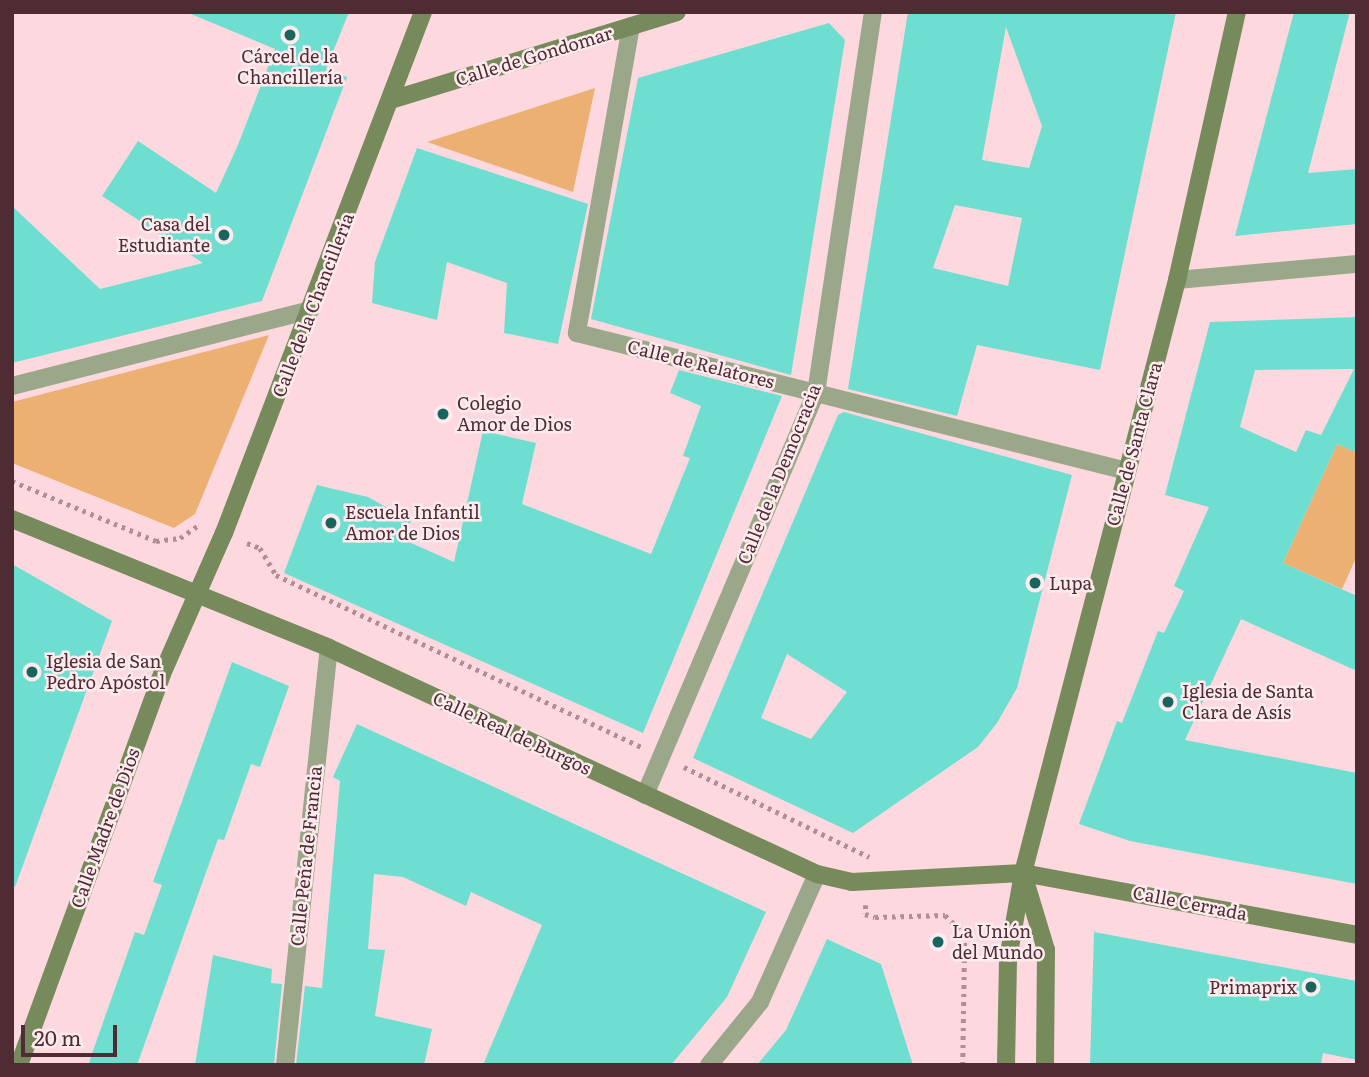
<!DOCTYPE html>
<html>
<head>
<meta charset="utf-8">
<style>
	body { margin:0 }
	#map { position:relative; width:1369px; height:1077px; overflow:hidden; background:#fdd8df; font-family:Literata,serif }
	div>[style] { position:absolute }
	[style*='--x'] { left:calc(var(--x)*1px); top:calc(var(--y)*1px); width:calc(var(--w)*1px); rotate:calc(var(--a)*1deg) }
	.green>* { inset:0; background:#ecb072 }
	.building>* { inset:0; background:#6eded1 }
	.path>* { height:4.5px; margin-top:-2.25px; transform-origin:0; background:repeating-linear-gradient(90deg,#b18d94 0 3.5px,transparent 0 8.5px) }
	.street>* { height:18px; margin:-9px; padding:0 9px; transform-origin:9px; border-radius:9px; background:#9aa788 }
	.secondary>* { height:18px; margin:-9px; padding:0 9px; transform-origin:9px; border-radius:9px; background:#778a5b }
	.dots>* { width:19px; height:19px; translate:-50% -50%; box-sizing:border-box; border:4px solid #feebee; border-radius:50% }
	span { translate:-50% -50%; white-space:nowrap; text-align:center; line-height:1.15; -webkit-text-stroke:5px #feebee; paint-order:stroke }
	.street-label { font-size:18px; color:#4f2c34 }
	.poi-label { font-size:18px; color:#4f2c34 }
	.right { translate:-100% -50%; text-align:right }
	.left { translate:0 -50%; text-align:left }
	.frame { position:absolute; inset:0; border:14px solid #4f2c34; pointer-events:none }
	.scale { position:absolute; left:21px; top:1025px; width:96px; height:32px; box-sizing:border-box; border:4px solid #4f2c34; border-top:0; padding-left:9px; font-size:21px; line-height:24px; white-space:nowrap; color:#4f2c34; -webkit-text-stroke:5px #feebee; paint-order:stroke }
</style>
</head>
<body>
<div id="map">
	<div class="green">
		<div style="clip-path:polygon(595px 88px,573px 192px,427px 142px)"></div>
		<div style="clip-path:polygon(269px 335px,195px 514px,174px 528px,12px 463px,12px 402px)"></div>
		<div style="clip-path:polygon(1337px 444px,1357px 453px,1357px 556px,1342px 589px,1283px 563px)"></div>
	</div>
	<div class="building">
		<div style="clip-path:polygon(186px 12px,349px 12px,326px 69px,347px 77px,262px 301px,12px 363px,12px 206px,100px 289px,203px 263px,102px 196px,138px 141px,216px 193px,238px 145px,275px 49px)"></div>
		<div style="clip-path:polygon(evenodd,908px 12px,1176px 12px,1100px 370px,977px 345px,957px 416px,848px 389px,908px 12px,1006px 27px,1042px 126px,1029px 168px,982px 160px,1006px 27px,908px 12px,955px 205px,1022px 218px,1008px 286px,933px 268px,955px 205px)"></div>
		<div style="clip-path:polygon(1294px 12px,1350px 12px,1308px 173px,1357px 169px,1357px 224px,1235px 236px)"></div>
		<div style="clip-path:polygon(829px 23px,845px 40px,791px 375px,591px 319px,638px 78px)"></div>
		<div style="clip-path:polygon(417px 148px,588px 204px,558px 344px,504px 333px,507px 283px,447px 262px,437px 320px,372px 303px,375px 262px)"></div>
		<div style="clip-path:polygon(evenodd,1357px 317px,1357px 453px,1337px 444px,1283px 563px,1357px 596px,1357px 671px,1241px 619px,1185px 740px,1357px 773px,1357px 884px,1130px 841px,1079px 824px,1117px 721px,1122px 723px,1158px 631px,1164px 633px,1184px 591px,1174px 586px,1209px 507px,1165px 495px,1210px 322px,1357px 317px,1354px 369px,1321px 435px,1306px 430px,1296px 452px,1240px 427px,1255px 370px,1354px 369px)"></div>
		<div style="clip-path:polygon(679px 370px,782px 396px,643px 733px,284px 573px,317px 485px,368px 497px,411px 521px,402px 539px,454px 562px,483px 431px,536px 443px,522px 504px,651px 554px,690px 458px,683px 456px,701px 406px,670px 393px)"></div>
		<div style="clip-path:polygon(evenodd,844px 412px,1072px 475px,1017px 688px,997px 723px,978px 747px,853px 833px,693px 758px,838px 415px,844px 412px,787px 654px,847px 692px,811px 739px,761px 718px,787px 654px)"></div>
		<div style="clip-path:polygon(12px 564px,112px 621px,15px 887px,12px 886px)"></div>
		<div style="clip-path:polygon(232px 662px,289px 686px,260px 767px,251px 764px,224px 840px,218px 839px,137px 1065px,88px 1065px,135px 932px,144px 935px,162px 885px,153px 882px)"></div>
		<div style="clip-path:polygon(357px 724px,766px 912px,727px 997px,671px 1065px,483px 1065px,542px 925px,471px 892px,466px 906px,403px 877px,374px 874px,368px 949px,385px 950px,375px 1016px,432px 1029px,424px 1065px,296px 1065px,305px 986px,322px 988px,340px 781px,333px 777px)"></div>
		<div style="clip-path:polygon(1094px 932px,1357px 981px,1357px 1060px,1323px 1053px,1321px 1065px,1090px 1065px)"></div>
		<div style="clip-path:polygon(827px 939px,881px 964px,913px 1065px,757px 1065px,786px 1030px)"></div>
		<div style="clip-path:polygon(213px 955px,272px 969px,271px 983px,282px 984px,274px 1065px,195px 1065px)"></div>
	</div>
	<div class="path">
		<div style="--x:12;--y:481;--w:156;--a:22.6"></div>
		<div style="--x:156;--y:541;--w:24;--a:-7"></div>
		<div style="--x:180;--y:538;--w:24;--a:-35"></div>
		<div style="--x:247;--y:543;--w:14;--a:21"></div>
		<div style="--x:260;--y:548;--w:31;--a:59"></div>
		<div style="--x:276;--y:575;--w:404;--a:25.2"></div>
		<div style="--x:684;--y:767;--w:206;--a:25.9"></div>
		<div style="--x:866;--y:905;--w:9;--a:96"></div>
		<div style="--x:865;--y:914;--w:10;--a:17"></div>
		<div style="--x:875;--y:917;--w:70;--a:-1.6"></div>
		<div style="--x:945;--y:915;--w:28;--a:44"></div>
		<div style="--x:965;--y:934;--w:131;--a:90.9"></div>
	</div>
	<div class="street">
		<div style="--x:631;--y:26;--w:312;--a:100"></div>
		<div style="--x:577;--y:333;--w:567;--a:14.09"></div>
		<div style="--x:1177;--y:280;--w:181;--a:-5.1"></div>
		<div style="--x:12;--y:386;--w:308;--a:-14.3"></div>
		<div style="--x:645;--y:795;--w:437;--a:-67"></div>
		<div style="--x:816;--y:393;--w:385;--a:-81.5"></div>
		<div style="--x:285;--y:1065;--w:419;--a:-84"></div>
		<div style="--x:709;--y:1065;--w:81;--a:-51"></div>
		<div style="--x:760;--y:1002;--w:140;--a:-66"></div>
	</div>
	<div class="secondary">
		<div style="--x:391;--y:100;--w:299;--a:-17.1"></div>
		<div style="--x:12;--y:519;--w:342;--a:22.1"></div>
		<div style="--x:329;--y:648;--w:538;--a:24.85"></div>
		<div style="--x:817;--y:874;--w:36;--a:13"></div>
		<div style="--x:852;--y:882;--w:171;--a:-3"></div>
		<div style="--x:1023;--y:873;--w:340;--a:10.5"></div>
		<div style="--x:1024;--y:877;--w:76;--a:73.2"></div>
		<div style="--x:1046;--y:950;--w:115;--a:90.5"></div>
		<div style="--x:19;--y:1065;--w:416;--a:-69.9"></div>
		<div style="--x:162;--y:674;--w:154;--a:-66.3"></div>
		<div style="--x:224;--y:533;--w:558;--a:-69.1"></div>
		<div style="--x:1006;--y:1065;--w:106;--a:-88.9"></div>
		<div style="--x:1008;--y:959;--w:87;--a:-80.1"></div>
		<div style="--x:1023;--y:873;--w:613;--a:-75.44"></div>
		<div style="--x:1177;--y:280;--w:275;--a:-77.4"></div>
	</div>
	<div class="dots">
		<div style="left:290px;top:35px;background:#19655e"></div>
		<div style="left:224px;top:235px;background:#19655e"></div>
		<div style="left:443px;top:414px;background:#19655e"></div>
		<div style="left:331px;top:523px;background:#19655e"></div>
		<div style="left:1035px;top:583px;background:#19655e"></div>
		<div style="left:32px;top:672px;background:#19655e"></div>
		<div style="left:1168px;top:702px;background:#19655e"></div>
		<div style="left:938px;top:942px;background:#19655e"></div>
		<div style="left:1311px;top:987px;background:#19655e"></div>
	</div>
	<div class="street-label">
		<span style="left:534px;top:56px;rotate:-17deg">Calle de Gondomar</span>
		<span style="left:313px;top:305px;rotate:-69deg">Calle de la Chancillería</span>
		<span style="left:701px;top:364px;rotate:14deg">Calle de Relatores</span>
		<span style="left:1134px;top:444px;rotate:-75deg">Calle de Santa Clara</span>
		<span style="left:779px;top:474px;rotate:-68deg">Calle de la Democracia</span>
		<span style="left:512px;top:733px;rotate:25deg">Calle Real de Burgos</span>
		<span style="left:105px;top:828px;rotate:-70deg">Calle Madre de Dios</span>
		<span style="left:306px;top:856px;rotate:-84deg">Calle Peña de Francia</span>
		<span style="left:1190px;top:903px;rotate:11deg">Calle Cerrada</span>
	</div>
	<div class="poi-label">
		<span style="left:290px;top:67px">Cárcel de la<br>Chancillería</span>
		<span class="right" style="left:210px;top:235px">Casa del<br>Estudiante</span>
		<span class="left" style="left:457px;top:414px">Colegio<br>Amor de Dios</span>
		<span class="left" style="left:345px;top:523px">Escuela Infantil<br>Amor de Dios</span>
		<span class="left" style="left:1049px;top:583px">Lupa</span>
		<span class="left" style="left:46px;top:672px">Iglesia de San<br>Pedro Apóstol</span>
		<span class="left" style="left:1182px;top:702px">Iglesia de Santa<br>Clara de Asís</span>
		<span class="left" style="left:952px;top:942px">La Unión<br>del Mundo</span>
		<span class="right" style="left:1297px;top:987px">Primaprix</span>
	</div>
	<div class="frame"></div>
	<div class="scale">20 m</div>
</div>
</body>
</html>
